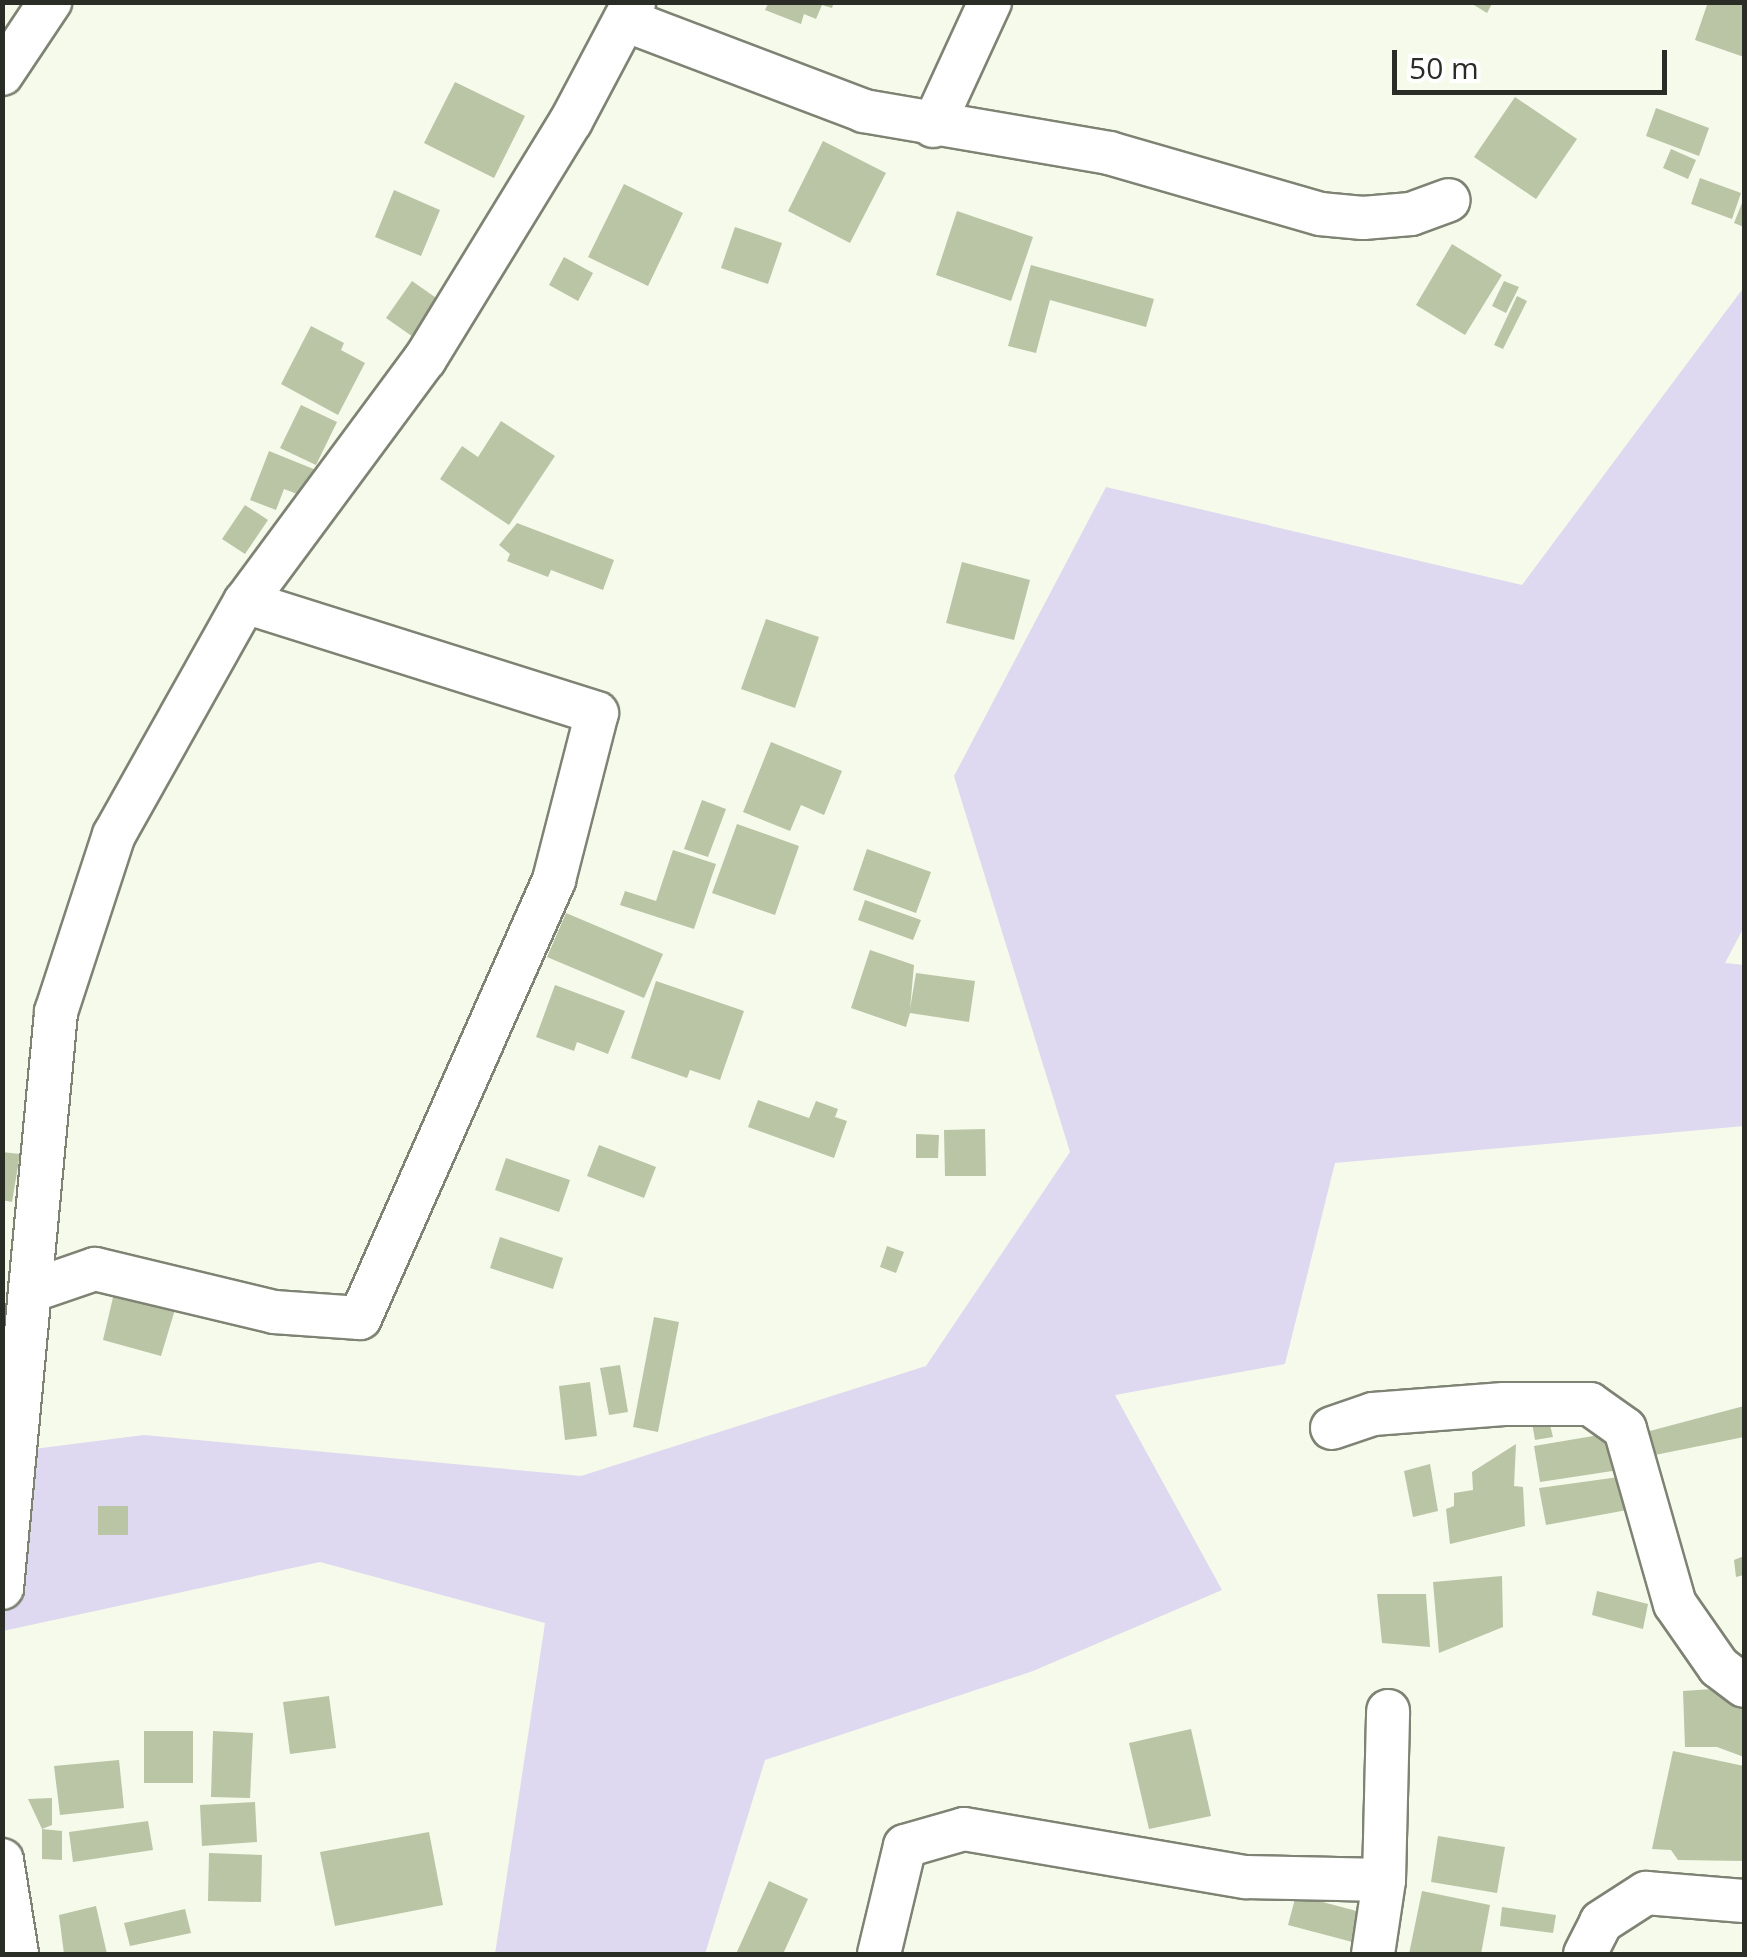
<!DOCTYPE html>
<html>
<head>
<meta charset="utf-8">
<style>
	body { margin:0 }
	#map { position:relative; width:1747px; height:1957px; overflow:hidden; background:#f5faea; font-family:"Open Sans",sans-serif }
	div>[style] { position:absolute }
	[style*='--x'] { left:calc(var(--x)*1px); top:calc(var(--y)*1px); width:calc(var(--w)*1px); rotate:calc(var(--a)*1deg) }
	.green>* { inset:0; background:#ded9f0 }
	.building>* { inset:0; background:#bac5a6 }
	.roads { filter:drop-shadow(2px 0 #7e8374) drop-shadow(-2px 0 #7e8374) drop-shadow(0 2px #7e8374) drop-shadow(0 -2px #7e8374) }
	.street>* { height:42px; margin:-21px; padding:0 21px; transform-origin:21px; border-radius:21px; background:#fff }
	span { translate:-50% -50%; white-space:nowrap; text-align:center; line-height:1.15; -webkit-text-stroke:8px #fff; paint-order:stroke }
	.frame { position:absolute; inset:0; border:5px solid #2a2c26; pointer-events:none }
	.scale { position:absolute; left:1392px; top:50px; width:275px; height:45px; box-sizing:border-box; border:5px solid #2a2c26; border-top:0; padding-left:12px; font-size:30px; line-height:35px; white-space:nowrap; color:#2a2c26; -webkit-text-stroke:8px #fff; paint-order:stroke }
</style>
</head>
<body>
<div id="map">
	<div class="green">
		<div style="clip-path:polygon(1744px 287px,1744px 927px,1725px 963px,1744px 965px,1744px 1126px,1335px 1163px,1285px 1364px,1115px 1395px,1222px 1590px,1033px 1671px,765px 1760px,705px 1954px,495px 1954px,545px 1623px,320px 1562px,3px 1631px,2px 1453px,144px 1435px,581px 1476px,926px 1366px,1070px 1152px,954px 776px,1106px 487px,1522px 585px)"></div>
	</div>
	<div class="building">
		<div style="clip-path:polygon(769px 2px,834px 2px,832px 8px,822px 5px,816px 19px,804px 14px,801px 24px,765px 10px)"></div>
		<div style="clip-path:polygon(1469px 2px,1493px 2px,1487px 13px)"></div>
		<div style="clip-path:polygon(1708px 2px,1744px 2px,1744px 57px,1695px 40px)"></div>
		<div style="clip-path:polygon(455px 82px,525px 116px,494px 178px,424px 143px)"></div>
		<div style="clip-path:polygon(1515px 97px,1577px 139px,1536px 199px,1474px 157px)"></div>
		<div style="clip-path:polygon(1656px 108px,1709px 128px,1699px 156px,1646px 136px)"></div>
		<div style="clip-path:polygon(823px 141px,886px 173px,850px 243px,788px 211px)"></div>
		<div style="clip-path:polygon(1671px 149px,1696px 160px,1688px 179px,1663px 168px)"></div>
		<div style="clip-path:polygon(1700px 178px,1741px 193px,1732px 219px,1691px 204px)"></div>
		<div style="clip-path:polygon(624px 184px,683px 213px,648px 286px,588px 257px)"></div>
		<div style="clip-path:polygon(394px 190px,440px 210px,421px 256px,375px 237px)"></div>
		<div style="clip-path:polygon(1744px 198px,1744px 227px,1734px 223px)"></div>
		<div style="clip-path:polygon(957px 211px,1033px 237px,1011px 301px,936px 275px)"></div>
		<div style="clip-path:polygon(735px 227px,782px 243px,768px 284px,721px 268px)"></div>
		<div style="clip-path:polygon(1452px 244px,1502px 275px,1465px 335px,1416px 305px)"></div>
		<div style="clip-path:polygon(564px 257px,593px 273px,578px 301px,549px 285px)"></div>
		<div style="clip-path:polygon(1031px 265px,1154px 299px,1146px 327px,1050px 300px,1036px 353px,1008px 346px)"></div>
		<div style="clip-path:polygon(412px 281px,442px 302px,416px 339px,386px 318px)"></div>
		<div style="clip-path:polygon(1504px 281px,1519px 287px,1506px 313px,1492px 306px)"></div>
		<div style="clip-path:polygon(1517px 296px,1527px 301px,1503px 349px,1494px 345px)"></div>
		<div style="clip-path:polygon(311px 326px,344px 343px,341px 350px,365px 363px,338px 415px,281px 384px)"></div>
		<div style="clip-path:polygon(301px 405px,337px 422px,316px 465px,280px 448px)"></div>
		<div style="clip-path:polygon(501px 421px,555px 456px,509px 525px,440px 479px,462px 446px,478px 457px)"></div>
		<div style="clip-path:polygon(269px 451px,316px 470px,305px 497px,284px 489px,276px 510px,250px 500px)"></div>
		<div style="clip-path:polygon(245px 505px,268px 520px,245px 554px,222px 539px)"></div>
		<div style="clip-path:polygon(517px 523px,614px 560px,603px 590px,551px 570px,548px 577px,507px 561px,510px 554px,499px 545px)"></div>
		<div style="clip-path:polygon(962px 562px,1030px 580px,1014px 640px,946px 623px)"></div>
		<div style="clip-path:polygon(766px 619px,819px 637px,795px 708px,741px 689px)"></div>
		<div style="clip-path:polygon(771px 742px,842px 771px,824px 815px,801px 805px,790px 831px,743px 812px)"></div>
		<div style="clip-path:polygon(702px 800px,726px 809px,708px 857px,684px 849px)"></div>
		<div style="clip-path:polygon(737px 824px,799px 846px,775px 915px,712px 893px)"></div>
		<div style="clip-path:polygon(867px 849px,931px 872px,916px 913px,853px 890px)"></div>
		<div style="clip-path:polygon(673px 850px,716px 864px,694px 929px,620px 905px,625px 891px,656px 901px)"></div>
		<div style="clip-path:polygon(865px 900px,921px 920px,913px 940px,858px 920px)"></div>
		<div style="clip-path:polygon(566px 913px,663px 954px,644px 998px,547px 957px)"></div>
		<div style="clip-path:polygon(870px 950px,914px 965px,910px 1009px,916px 973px,975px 981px,969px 1022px,910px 1013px,906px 1027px,851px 1008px)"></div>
		<div style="clip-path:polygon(656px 981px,744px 1011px,720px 1080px,690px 1070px,687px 1078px,631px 1058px)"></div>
		<div style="clip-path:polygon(555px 985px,625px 1011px,608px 1054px,577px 1042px,574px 1051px,536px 1037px)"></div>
		<div style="clip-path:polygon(758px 1100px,809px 1118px,816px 1101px,838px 1109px,835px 1117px,847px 1121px,834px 1158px,748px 1127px)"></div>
		<div style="clip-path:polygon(985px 1129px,986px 1176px,945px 1176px,944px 1130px)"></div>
		<div style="clip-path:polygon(916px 1134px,939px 1135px,938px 1158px,916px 1158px)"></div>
		<div style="clip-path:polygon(599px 1145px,656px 1167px,644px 1198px,587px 1176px)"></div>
		<div style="clip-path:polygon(2px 1152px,20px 1154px,12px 1202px,2px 1200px)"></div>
		<div style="clip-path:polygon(506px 1158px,570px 1180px,559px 1212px,495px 1190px)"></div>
		<div style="clip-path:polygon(500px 1237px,563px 1258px,553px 1289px,490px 1268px)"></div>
		<div style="clip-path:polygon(887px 1246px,904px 1252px,896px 1273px,880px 1267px)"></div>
		<div style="clip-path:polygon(115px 1289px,177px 1303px,161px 1356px,103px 1340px)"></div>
		<div style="clip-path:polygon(654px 1317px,679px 1322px,658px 1432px,633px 1427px)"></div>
		<div style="clip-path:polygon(620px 1365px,628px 1412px,609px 1415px,600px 1368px)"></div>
		<div style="clip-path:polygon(590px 1382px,597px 1436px,565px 1440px,559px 1386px)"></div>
		<div style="clip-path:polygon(1744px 1406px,1744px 1437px,1650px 1456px,1646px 1432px)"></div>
		<div style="clip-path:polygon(1531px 1417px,1548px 1417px,1553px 1437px,1535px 1440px)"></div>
		<div style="clip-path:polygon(1611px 1433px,1619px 1470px,1540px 1482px,1534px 1446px)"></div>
		<div style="clip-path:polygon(1516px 1444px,1514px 1486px,1523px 1487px,1525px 1526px,1450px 1544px,1446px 1509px,1454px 1506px,1454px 1493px,1473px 1490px,1472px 1472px)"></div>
		<div style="clip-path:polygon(1430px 1464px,1438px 1511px,1413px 1517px,1404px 1471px)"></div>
		<div style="clip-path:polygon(1619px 1477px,1627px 1510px,1546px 1525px,1539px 1488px)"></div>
		<div style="clip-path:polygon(98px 1506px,128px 1506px,128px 1535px,98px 1535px)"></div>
		<div style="clip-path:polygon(1744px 1556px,1744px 1575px,1736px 1577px,1734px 1560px)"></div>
		<div style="clip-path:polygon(1502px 1576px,1503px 1627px,1439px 1653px,1433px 1582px)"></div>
		<div style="clip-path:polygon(1597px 1591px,1648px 1604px,1643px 1629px,1592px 1615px)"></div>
		<div style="clip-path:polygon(1377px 1594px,1426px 1594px,1430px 1647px,1382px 1643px)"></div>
		<div style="clip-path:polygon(1726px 1688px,1744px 1700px,1744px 1757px,1717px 1747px,1685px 1747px,1683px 1691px)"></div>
		<div style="clip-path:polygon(329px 1696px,336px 1748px,290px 1754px,283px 1702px)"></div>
		<div style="clip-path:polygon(1191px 1729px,1211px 1816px,1149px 1829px,1129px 1743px)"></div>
		<div style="clip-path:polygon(144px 1731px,193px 1731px,193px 1783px,144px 1783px)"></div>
		<div style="clip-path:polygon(213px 1731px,253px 1733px,250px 1798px,211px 1797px)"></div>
		<div style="clip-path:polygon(1673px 1751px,1744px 1766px,1744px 1861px,1678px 1860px,1671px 1850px,1652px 1849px)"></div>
		<div style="clip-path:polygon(119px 1760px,124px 1808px,60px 1815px,54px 1766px)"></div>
		<div style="clip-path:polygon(52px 1798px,52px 1825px,42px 1829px,28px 1799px)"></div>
		<div style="clip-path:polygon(255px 1802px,257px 1842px,202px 1846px,200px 1805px)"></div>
		<div style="clip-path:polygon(148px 1821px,153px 1850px,73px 1862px,69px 1832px)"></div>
		<div style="clip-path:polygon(42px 1829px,62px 1831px,62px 1860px,42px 1859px)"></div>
		<div style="clip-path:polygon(429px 1832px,443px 1905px,335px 1926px,320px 1852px)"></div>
		<div style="clip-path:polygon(1438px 1836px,1505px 1847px,1497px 1893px,1431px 1882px)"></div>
		<div style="clip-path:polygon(209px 1853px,262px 1855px,261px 1902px,208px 1901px)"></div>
		<div style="clip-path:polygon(769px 1881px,808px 1899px,783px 1954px,736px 1954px)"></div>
		<div style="clip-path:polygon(1422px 1891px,1490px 1905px,1481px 1954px,1409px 1954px)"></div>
		<div style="clip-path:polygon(1296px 1895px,1368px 1914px,1360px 1944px,1288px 1925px)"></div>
		<div style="clip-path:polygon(96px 1906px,107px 1954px,64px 1954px,59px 1915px)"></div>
		<div style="clip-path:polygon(1502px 1907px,1556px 1915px,1553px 1933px,1500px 1926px)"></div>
		<div style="clip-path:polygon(185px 1909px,191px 1933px,130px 1946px,124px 1923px)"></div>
	</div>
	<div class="roads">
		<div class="street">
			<div style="--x:625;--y:20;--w:256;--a:20.8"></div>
			<div style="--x:864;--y:111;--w:249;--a:9.7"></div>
			<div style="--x:1109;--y:153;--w:220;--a:16.1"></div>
			<div style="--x:1320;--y:214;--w:43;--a:5.3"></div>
			<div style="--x:1363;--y:218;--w:48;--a:-4.8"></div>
			<div style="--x:1411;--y:214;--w:40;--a:-20.2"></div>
			<div style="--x:2;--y:74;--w:87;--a:-56.3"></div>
			<div style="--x:933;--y:126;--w:136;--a:-65.3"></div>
			<div style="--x:31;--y:1291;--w:68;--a:-19"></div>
			<div style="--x:95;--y:1269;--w:184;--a:13.5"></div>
			<div style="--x:274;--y:1312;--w:86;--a:4"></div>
			<div style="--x:360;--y:1318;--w:479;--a:-66.1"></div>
			<div style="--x:554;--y:880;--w:172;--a:-75.6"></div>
			<div style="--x:597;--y:713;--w:369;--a:-162.5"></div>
			<div style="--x:1332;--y:1428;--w:43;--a:-18.9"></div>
			<div style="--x:1373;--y:1414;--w:131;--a:-4.4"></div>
			<div style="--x:1504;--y:1404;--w:86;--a:0"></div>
			<div style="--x:1590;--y:1404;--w:43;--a:35.5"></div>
			<div style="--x:1625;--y:1429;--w:182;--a:74.1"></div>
			<div style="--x:1675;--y:1604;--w:77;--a:55.1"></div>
			<div style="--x:1719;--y:1667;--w:31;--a:37"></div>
			<div style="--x:2;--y:1588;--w:579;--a:-84.64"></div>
			<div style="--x:56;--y:1012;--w:186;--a:-71.9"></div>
			<div style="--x:114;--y:835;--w:267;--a:-60.7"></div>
			<div style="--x:245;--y:602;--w:302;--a:-53.5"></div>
			<div style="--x:425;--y:359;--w:279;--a:-58.5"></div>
			<div style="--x:571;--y:121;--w:135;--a:-62.1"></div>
			<div style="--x:2;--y:1860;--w:95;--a:80.9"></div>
			<div style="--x:879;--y:1954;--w:111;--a:-76.5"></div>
			<div style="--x:905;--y:1846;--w:61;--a:-16.1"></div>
			<div style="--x:964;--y:1829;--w:286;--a:9.7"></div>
			<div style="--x:1246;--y:1877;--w:138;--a:1.2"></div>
			<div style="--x:1373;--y:1954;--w:75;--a:-81.5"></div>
			<div style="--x:1384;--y:1880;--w:169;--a:-88.6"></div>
			<div style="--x:1585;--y:1954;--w:36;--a:-63"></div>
			<div style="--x:1601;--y:1922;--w:54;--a:-32.8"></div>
			<div style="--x:1646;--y:1893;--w:98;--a:4.7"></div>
		</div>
	</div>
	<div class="frame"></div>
	<div class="scale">50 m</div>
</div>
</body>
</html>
